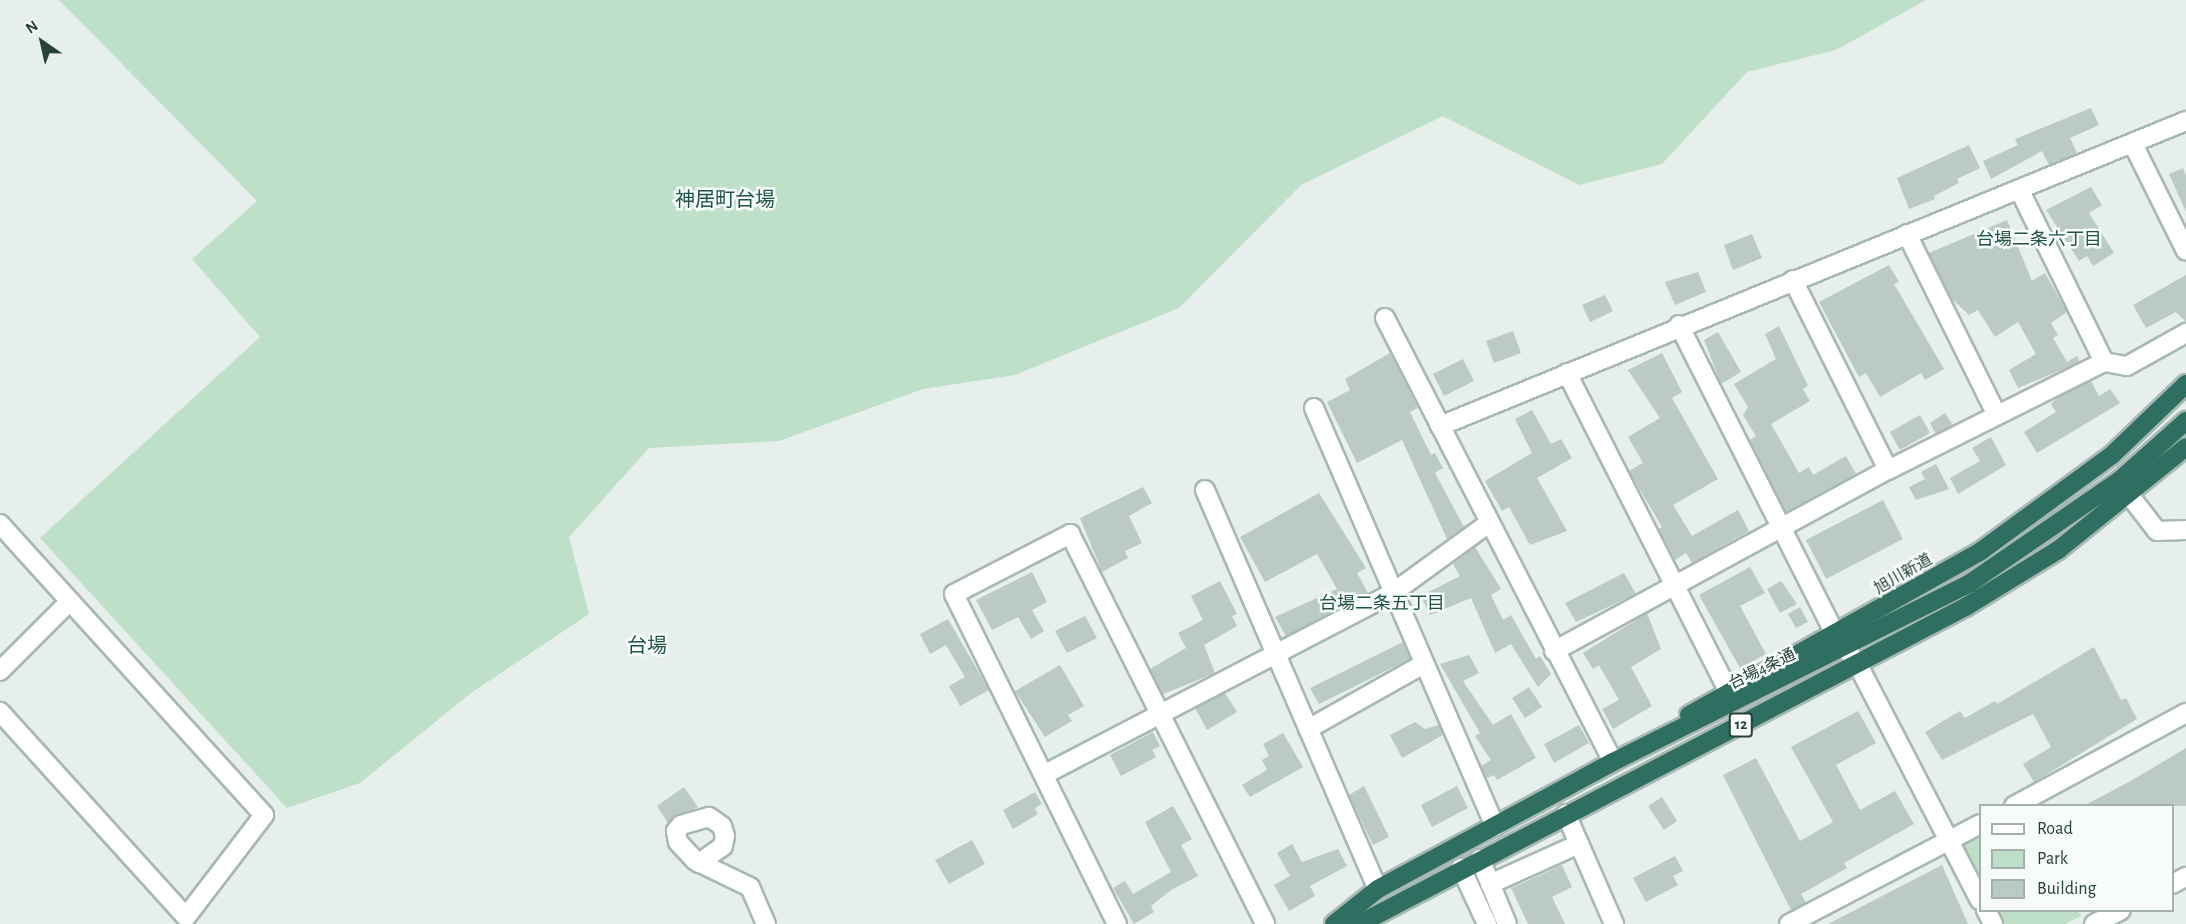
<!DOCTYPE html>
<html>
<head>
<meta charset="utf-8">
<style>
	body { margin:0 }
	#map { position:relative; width:2186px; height:924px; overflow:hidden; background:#e6efeb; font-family:"Alegreya Sans","Noto Sans JP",sans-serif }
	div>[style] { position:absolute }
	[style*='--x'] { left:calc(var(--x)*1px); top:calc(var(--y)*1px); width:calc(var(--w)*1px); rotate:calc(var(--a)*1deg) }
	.green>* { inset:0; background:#bfe0c8 }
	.building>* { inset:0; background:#bbcac4 }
	.roads { filter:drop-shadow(2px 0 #a8b8b2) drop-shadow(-2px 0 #a8b8b2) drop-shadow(0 2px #a8b8b2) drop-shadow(0 -2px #a8b8b2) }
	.minor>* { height:18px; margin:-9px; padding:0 9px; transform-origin:9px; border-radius:9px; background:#fff }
	.highway>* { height:18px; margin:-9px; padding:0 9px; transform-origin:9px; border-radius:9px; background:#2f6f62 }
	span { translate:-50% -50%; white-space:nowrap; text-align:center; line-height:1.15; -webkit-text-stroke:5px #f7fbf9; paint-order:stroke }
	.shield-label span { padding:2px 4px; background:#f7fbf9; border:2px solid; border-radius:4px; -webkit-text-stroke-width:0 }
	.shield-label { font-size:15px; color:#24423a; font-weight:700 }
	.street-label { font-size:16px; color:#24423a }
	.neighbourhood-label { font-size:18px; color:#1f5548 }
	.quarter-label { font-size:20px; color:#1f5548 }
	.legend { position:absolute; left:1979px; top:804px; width:195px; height:108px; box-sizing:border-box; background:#f7fbf9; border:2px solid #a3b1ad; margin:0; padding:8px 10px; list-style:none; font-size:18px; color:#24423a }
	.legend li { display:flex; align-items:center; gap:12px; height:30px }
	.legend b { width:30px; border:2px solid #a3b1ad }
	.north { position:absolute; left:12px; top:12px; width:60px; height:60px; -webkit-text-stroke:4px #f7fbf9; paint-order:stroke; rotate:326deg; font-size:16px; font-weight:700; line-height:24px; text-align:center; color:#24423a }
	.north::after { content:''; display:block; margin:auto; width:21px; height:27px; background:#24423a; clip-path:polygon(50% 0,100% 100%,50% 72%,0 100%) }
</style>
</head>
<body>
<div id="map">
	<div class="green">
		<div style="clip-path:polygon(59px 0,1926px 0,1836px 50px,1747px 72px,1662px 164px,1579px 185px,1443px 116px,1301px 185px,1179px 308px,1015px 375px,923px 389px,779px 441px,649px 448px,569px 537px,589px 614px,471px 693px,360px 783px,287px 808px,40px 538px,260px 337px,192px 259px,257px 201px)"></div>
		<div style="clip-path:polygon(1980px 832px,1980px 884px,1962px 848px,1967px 839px)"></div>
		<div style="clip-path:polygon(1994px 911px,2078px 911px,2081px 916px,2065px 924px,2001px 924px)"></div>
	</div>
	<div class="building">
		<div style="clip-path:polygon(2091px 108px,2099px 125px,2070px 138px,2077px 153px,2049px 165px,2042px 151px,1991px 179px,1983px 161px,2018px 145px,2015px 139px)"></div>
		<div style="clip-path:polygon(1969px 145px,1980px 168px,1957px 179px,1959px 183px,1934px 196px,1935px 199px,1909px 209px,1897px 178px)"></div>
		<div style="clip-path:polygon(2183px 168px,2186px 176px,2186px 212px,2169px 174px)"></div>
		<div style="clip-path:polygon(2091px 187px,2102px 205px,2089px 213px,2114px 253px,2093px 266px,2087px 256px,2079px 261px,2046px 210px)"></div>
		<div style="clip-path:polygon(2007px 220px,2032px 281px,2045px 273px,2067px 312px,2051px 323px,2058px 335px,2053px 338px,2067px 362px,2077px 356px,2080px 362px,2018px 388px,2009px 370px,2036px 354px,2018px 322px,1995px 337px,1978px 310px,1969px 315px,1951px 298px,1929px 253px)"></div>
		<div style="clip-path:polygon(1752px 234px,1762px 258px,1733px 270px,1724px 245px)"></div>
		<div style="clip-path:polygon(1889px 265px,1899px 282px,1894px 284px,1944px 369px,1925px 380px,1921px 373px,1880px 397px,1866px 373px,1859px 377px,1819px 302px)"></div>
		<div style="clip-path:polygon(1698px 272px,1706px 292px,1675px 305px,1665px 282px)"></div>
		<div style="clip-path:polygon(2186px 275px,2186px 322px,2176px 312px,2146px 328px,2133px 305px)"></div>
		<div style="clip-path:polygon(1605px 295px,1613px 311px,1590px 322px,1582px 305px)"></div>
		<div style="clip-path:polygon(1779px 326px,1808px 386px,1803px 389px,1810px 401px,1771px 424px,1799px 473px,1809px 467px,1813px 475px,1846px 456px,1856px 474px,1786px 512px,1750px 440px,1756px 436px,1743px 415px,1748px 407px,1734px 384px,1776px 359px,1765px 334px)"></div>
		<div style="clip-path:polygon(1513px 331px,1521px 353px,1494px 363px,1486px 341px)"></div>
		<div style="clip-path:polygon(1718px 332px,1741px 372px,1721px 384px,1704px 340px)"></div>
		<div style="clip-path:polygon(1390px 353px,1418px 408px,1410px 412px,1431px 455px,1435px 453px,1443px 468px,1435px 473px,1464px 527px,1447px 539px,1402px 440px,1357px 463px,1327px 402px,1350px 390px,1345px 379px)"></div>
		<div style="clip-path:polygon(1662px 353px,1682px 392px,1672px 398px,1718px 479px,1673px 505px,1692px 536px,1738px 510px,1749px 531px,1692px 563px,1686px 553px,1675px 560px,1659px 529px,1662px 527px,1629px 471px,1643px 463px,1628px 437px,1660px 418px,1628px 370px)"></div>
		<div style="clip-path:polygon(1463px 359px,1474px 381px,1444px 396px,1433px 374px)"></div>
		<div style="clip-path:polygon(2091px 381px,2099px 396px,2110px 389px,2120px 403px,2037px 453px,2024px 432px,2056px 412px,2051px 404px,2058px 397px)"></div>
		<div style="clip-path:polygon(1532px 410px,1551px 444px,1561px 439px,1572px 458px,1537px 478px,1567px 531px,1530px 545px,1509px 507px,1502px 511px,1485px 481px,1532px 453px,1515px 419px)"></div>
		<div style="clip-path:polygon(1945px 413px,1953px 425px,1936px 434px,1930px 423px)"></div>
		<div style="clip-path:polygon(1920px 415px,1930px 433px,1900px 450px,1890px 432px)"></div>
		<div style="clip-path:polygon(1991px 437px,2006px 465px,1958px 494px,1950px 478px,1980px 461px,1972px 448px)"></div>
		<div style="clip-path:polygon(1936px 464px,1949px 489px,1916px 500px,1909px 487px,1925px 479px,1921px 472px)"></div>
		<div style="clip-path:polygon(1143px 487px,1152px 503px,1129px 516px,1142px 543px,1125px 551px,1128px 558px,1102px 572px,1080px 518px)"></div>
		<div style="clip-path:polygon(1319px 493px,1366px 568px,1357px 573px,1368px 593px,1286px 636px,1275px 617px,1337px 589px,1317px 554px,1265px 582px,1240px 537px)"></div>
		<div style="clip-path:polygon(1883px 500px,1903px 539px,1826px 579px,1806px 540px)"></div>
		<div style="clip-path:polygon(1475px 547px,1501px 589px,1491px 595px,1503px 620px,1511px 615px,1536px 659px,1540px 656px,1551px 674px,1538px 687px,1511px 644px,1495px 653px,1471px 598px,1430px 615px,1421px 596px,1460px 576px,1453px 564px)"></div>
		<div style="clip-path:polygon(1750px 567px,1765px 593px,1740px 606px,1766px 654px,1740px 668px,1699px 595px)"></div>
		<div style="clip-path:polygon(1032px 572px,1047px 602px,1032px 610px,1044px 631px,1031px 639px,1018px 617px,992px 630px,976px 600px)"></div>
		<div style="clip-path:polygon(1624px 573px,1636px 594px,1576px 622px,1565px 603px)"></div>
		<div style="clip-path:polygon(1220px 581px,1237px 614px,1232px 616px,1237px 626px,1204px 645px,1215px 673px,1163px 694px,1150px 669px,1186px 648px,1178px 633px,1203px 620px,1191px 596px)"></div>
		<div style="clip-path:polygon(1781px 581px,1797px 604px,1780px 613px,1767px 589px)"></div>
		<div style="clip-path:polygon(1800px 607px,1808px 622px,1796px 628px,1788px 614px)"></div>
		<div style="clip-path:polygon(1647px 613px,1661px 649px,1631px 667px,1652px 706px,1613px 729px,1602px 709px,1619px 700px,1599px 665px,1593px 669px,1583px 653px)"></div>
		<div style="clip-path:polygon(1085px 616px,1097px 638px,1067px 653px,1055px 631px)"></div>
		<div style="clip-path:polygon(948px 619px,989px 690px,960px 706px,949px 686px,965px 677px,946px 645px,930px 654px,920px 634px)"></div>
		<div style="clip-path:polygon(1403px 642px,1410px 659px,1319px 704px,1310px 688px)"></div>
		<div style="clip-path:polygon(2094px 647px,2121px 700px,2126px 698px,2137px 719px,2034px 782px,2023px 764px,2051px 747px,2033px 714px,1942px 760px,1925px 732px,1960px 711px,1965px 718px,1995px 701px,1997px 704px)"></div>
		<div style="clip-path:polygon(1469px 655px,1479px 673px,1463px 681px,1493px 725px,1511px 714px,1536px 758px,1497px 780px,1494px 775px,1487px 778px,1481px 766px,1491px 760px,1475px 736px,1480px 733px,1440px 664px)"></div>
		<div style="clip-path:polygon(1060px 665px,1084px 706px,1068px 715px,1072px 721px,1045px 737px,1015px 691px)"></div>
		<div style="clip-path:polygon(1529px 687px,1542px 707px,1525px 718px,1512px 698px)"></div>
		<div style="clip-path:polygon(1225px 693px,1237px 712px,1207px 730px,1195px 708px)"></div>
		<div style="clip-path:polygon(1858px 711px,1876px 743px,1836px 765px,1860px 810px,1895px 791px,1914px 824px,1844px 863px,1847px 868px,1801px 894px,1806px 903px,1791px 910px,1723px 775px,1756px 758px,1800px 841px,1833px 822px,1791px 747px)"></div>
		<div style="clip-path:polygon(1415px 722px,1425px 729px,1439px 725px,1443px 735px,1402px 758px,1390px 735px)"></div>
		<div style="clip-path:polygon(1579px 725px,1589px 743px,1554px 763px,1544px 744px)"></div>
		<div style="clip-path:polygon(1153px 732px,1160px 746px,1152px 750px,1156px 757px,1121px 776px,1110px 755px)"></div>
		<div style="clip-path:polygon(1283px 733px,1303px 767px,1250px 797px,1242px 785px,1267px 770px,1262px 760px,1269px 756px,1263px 744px)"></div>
		<div style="clip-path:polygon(2186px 748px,2186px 806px,2083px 806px,2129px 782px)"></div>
		<div style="clip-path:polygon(1364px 786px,1389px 837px,1373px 845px,1349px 795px)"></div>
		<div style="clip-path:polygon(1457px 786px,1468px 808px,1432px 827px,1421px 805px)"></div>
		<div style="clip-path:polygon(684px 787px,698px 807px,668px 823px,657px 806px)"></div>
		<div style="clip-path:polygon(1035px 792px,1042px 804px,1035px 808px,1038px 814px,1013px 829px,1003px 810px)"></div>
		<div style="clip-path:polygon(1662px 797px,1677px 821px,1664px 830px,1648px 806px)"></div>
		<div style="clip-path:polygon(1173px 806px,1192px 839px,1181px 845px,1198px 876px,1171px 890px,1151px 906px,1154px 912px,1134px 924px,1113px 888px,1125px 881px,1133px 894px,1171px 872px,1145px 822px)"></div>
		<div style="clip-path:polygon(972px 840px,985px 864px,949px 884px,935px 860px)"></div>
		<div style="clip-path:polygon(1292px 844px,1302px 862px,1338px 849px,1347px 866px,1310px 886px,1315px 896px,1289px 911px,1274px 885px,1290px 876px,1277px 853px)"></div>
		<div style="clip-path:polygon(1675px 856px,1683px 871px,1673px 876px,1678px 885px,1646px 902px,1633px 878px)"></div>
		<div style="clip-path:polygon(1562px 865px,1572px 887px,1552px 897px,1565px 924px,1528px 924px,1511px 888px)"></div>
		<div style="clip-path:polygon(1942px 865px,1968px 924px,1828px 924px)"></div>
	</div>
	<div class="roads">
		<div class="minor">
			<div style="--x:2133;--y:144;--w:119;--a:63.6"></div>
			<div style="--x:2019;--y:189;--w:193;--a:63.8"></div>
			<div style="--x:2104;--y:362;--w:23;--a:10"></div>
			<div style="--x:2127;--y:366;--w:68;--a:-29.2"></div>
			<div style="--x:1907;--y:234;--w:202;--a:63.6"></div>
			<div style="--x:1793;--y:280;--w:212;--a:63.4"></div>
			<div style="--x:1385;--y:318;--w:499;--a:62.8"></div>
			<div style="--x:1679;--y:325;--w:346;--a:63.2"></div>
			<div style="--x:1835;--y:634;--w:39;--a:53"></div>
			<div style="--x:1858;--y:665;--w:265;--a:62.6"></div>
			<div style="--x:1567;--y:373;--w:356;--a:63.1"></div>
			<div style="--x:1314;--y:408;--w:456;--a:66.6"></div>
			<div style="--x:1440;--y:426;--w:806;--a:-22.24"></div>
			<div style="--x:1205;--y:490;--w:435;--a:66.6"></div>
			<div style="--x:2130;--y:496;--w:44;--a:52.4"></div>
			<div style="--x:2157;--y:531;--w:29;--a:-2"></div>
			<div style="--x:0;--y:524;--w:393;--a:47.8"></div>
			<div style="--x:264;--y:815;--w:128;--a:127.4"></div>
			<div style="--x:186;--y:917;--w:277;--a:-132.2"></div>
			<div style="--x:1554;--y:651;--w:380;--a:-28.5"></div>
			<div style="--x:1888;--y:470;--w:241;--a:-26.6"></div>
			<div style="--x:0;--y:671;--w:99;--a:-45"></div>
			<div style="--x:1308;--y:729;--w:133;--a:-29.3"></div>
			<div style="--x:1045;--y:774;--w:394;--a:-27.5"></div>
			<div style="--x:1394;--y:592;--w:117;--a:-36"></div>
			<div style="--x:2014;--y:806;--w:196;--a:-28.4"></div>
			<div style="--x:1566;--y:814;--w:120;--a:66.4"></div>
			<div style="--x:1480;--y:859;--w:70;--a:67.4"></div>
			<div style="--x:699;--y:863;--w:29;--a:-35"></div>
			<div style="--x:723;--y:846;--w:10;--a:-79"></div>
			<div style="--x:725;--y:836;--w:10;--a:-107"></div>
			<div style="--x:722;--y:826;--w:16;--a:-145"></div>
			<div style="--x:709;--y:817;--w:29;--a:164"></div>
			<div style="--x:681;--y:825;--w:8;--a:130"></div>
			<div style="--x:676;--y:831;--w:11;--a:80"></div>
			<div style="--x:678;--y:842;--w:26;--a:47"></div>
			<div style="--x:696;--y:861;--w:60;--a:25.7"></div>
			<div style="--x:750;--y:887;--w:40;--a:66.6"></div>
			<div style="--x:1461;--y:868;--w:62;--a:65.1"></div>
			<div style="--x:1490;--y:884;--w:98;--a:-24.2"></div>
			<div style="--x:2172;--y:884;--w:16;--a:-27"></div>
			<div style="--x:1986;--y:910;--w:16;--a:63"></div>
			<div style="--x:1117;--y:924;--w:368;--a:-116.3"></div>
			<div style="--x:954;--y:594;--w:131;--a:-27.3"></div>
			<div style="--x:1070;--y:534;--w:436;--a:63.4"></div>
			<div style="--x:1789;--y:924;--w:216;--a:-27.6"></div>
			<div style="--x:2094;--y:924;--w:30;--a:-27"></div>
		</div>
		<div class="highway">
			<div style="--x:1689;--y:715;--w:335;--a:-29.3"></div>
			<div style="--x:1981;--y:551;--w:162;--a:-36.2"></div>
			<div style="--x:2112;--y:455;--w:103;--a:-43.8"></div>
			<div style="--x:1338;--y:922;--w:27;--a:-2"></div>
			<div style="--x:1365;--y:921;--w:679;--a:-27.62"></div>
			<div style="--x:1967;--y:606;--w:107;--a:-31.6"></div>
			<div style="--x:2058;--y:550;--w:164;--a:-38.8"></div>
			<div style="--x:1334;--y:924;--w:56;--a:-38.5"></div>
			<div style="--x:1378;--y:889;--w:267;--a:-28.4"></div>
			<div style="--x:1613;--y:762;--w:399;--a:-26.6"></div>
			<div style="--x:1970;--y:583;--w:182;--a:-34.5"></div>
			<div style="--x:2120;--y:480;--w:89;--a:-41.8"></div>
		</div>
	</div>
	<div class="shield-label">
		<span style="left:1741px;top:725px">12</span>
	</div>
	<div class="street-label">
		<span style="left:1903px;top:574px;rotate:-30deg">旭川新道</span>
		<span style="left:1762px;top:669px;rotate:-26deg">台場4条通</span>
	</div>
	<div class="neighbourhood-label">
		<span style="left:2039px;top:240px">台場二条六丁目</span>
		<span style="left:1382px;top:604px">台場二条五丁目</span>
	</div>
	<div class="quarter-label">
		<span style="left:725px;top:200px">神居町台場</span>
		<span style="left:647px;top:646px">台場</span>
	</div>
	<ul class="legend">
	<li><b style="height:8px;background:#fff"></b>Road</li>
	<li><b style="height:16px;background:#bfe0c8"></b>Park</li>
	<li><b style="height:16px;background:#bbcac4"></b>Building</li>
	</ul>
	<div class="north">N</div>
</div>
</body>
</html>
